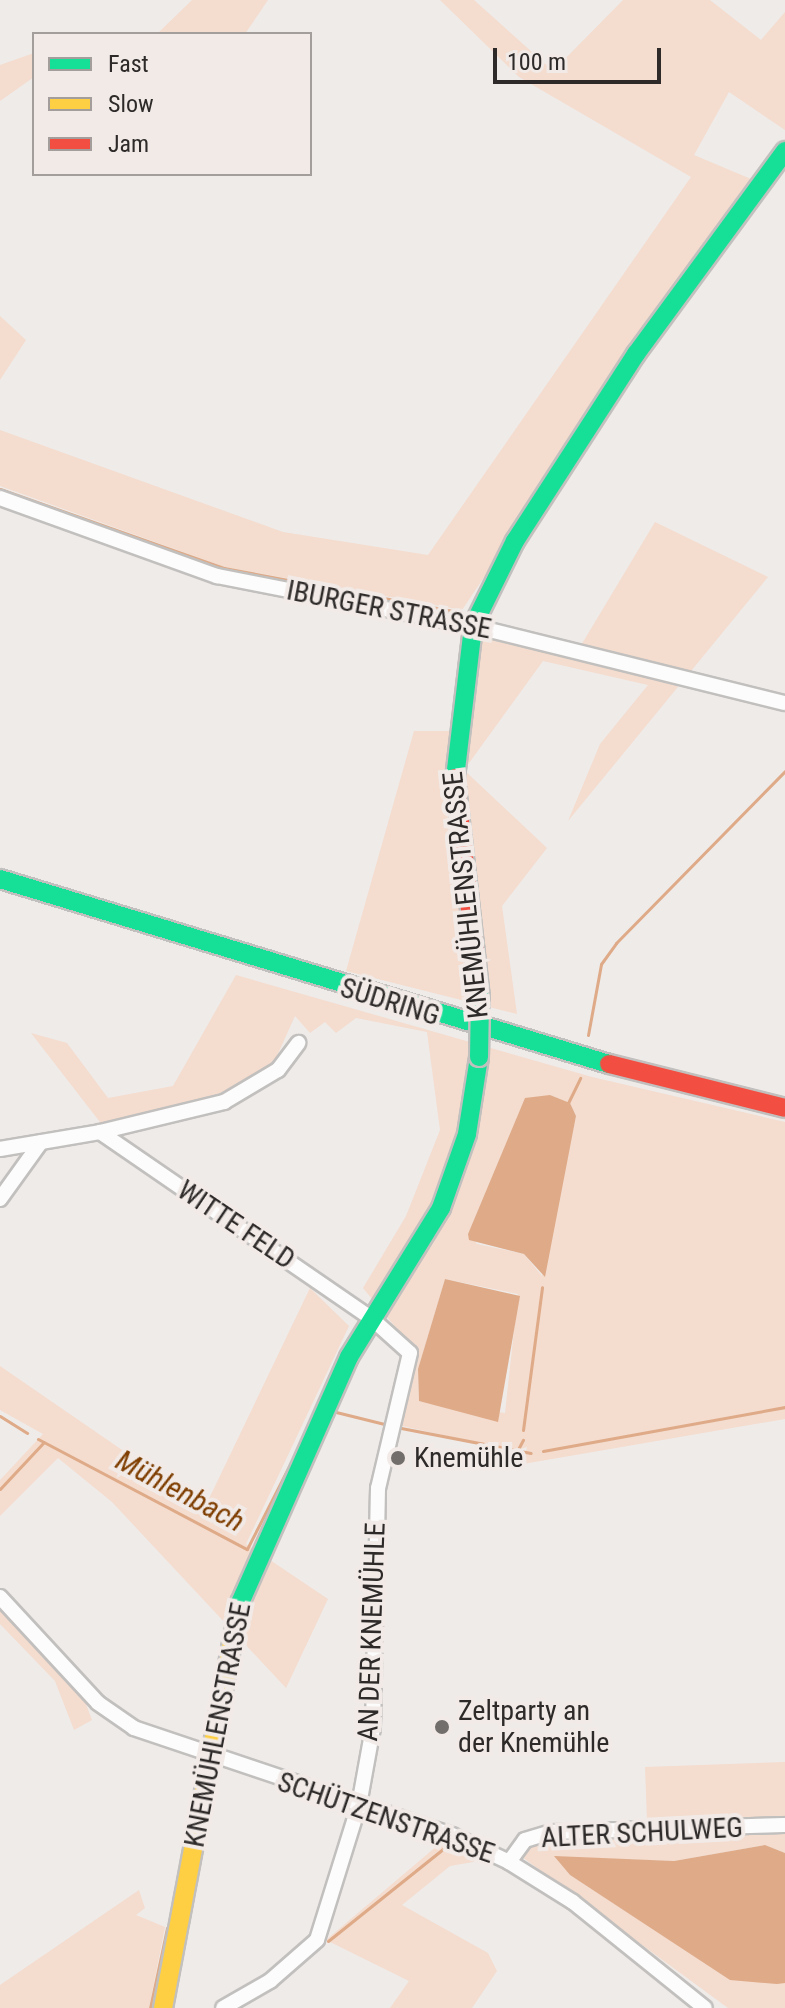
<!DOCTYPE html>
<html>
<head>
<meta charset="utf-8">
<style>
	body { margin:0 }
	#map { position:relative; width:785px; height:2008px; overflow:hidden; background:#efebe9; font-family:"Roboto Condensed",sans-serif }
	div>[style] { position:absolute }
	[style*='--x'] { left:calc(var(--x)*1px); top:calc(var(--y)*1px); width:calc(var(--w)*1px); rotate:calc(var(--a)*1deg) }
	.green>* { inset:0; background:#f4dcce }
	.water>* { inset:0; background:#deaa88 }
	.stream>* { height:3px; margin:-1.5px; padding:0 1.5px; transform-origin:1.5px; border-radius:1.5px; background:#deaa88 }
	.roads { filter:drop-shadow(2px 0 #c2c0be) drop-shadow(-2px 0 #c2c0be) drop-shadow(0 2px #c2c0be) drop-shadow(0 -2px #c2c0be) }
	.street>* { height:14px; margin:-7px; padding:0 7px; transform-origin:7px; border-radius:7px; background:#fdfcfc }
	.fast>* { height:18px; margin:-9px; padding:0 9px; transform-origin:9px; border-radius:9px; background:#16e098 }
	.slow>* { height:18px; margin:-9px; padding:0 9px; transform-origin:9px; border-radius:9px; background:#ffcf43 }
	.jam>* { height:18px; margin:-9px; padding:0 9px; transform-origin:9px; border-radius:9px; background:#f24e42 }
	.bridges { filter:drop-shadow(2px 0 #c2c0be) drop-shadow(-2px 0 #c2c0be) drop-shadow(0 2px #c2c0be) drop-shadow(0 -2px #c2c0be) }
	.fast-bridge>* { height:18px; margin:-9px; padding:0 9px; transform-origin:9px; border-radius:9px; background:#16e098 }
	.dots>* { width:22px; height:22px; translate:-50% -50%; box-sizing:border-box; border:4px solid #f1eae7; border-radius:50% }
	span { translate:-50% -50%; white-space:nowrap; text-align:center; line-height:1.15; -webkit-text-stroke:8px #f1eae7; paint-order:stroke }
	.street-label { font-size:28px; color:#2d2a29 }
	.poi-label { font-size:28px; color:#2d2a29 }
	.left { translate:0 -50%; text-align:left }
	.water-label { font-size:30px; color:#7f3e01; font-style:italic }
	.legend { position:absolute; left:32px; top:32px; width:280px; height:144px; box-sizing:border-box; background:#f1eae7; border:2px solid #a39d9b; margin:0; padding:10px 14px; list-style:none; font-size:24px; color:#2d2a29 }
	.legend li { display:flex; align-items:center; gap:16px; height:40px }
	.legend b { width:40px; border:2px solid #a39d9b }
	.scale { position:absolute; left:493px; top:48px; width:168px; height:36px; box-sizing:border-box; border:4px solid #2d2a29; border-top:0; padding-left:10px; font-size:24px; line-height:28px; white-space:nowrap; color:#2d2a29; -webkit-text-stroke:6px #f1eae7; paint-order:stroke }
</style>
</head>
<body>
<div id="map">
	<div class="green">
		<div style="clip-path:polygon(192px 0,268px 0,245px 34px,157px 34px)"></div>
		<div style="clip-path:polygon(440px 0,474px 0,553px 71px,623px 0,710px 0,761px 40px,785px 12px,785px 130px,729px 92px,694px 155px,751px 179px,462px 610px,225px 567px,0 486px,0 430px,283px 532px,428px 555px,691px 177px,519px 77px)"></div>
		<div style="clip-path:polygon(34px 53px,34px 77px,0 101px,0 65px)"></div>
		<div style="clip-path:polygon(0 316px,26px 340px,0 380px)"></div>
		<div style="clip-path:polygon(655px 522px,768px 577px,568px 821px,600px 744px,648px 685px,543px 661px,464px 770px,547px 848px,502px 906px,517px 1014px,346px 971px,414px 731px,462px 731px,478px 638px,499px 629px,580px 647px)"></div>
		<div style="clip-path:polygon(evenodd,236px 975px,592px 1077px,785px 1122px,785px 1419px,523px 1464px,527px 1447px,514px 1451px,398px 1425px,416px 1352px,363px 1288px,406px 1216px,440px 1130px,427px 1032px,356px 1018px,336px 1033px,325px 1022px,310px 1033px,295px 1016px,272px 1067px,220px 1099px,103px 1126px,31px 1033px,67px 1043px,108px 1098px,173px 1086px,236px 975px,550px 1095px,570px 1103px,576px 1116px,542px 1276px,524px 1254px,477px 1244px,468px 1234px,521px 1108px,550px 1095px,236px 975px,445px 1279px,518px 1294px,505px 1413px,419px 1401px,418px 1369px,445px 1279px)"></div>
		<div style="clip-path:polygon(310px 1288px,349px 1326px,246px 1544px,328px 1599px,286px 1688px,112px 1502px,58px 1458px,0 1516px,0 1480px,43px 1434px,0 1410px,0 1366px,205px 1507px)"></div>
		<div style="clip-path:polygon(0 1606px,83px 1696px,92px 1720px,74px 1730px,55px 1681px,0 1624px)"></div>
		<div style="clip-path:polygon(785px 1762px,785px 1853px,765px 1845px,674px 1861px,555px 1857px,570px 1875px,730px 1979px,785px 1983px,785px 2008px,728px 2008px,522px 1857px,545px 1825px,647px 1821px,645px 1767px)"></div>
		<div style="clip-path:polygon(444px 1840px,490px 1859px,450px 1866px,402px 1905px,488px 1953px,497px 1971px,472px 2008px,390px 2008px,409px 1981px,326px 1940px)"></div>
		<div style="clip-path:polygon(139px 1890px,145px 1908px,136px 1915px,165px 1927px,149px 2008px,0 2008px,0 1985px)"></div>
	</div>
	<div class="water">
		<div style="clip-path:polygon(550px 1095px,570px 1103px,576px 1116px,545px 1277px,524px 1254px,469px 1240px,468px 1234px,525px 1098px)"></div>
		<div style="clip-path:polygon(445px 1279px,520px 1296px,498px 1422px,419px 1401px,418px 1369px)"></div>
		<div style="clip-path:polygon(765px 1845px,785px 1853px,785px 1983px,777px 1984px,730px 1980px,570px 1875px,554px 1856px,674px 1861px)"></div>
	</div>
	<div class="stream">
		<div style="--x:0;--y:489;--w:238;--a:19.4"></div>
		<div style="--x:224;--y:568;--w:233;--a:10.6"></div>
		<div style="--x:588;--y:1035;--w:72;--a:-79.6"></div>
		<div style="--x:601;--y:964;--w:26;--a:-54"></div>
		<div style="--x:616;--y:943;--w:241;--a:-45.5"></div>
		<div style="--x:568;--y:1103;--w:28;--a:-64"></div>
		<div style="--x:336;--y:1412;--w:54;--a:14"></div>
		<div style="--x:0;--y:1416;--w:32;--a:32"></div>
		<div style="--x:401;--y:1428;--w:132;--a:10.9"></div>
		<div style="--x:523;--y:1430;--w:144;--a:-82.4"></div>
		<div style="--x:38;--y:1439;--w:236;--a:27.8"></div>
		<div style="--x:247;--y:1549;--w:157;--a:-63.1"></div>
		<div style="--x:543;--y:1451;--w:246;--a:-10.3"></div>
		<div style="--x:516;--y:1453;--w:15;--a:-62"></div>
		<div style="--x:0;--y:1489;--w:64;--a:-46.9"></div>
		<div style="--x:328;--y:1941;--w:154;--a:-38.7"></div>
		<div style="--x:150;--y:2008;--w:82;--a:-78"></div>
	</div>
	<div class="roads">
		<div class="street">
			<div style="--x:0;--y:498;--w:231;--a:19.8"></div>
			<div style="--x:217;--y:576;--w:261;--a:11.1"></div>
			<div style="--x:473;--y:626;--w:321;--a:13.9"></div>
			<div style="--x:100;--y:1132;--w:128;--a:-13.6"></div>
			<div style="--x:224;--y:1102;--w:63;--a:-30.7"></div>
			<div style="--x:278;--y:1070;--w:34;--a:-53"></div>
			<div style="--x:0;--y:1149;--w:101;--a:-9.6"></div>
			<div style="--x:100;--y:1132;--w:329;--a:34.5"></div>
			<div style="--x:371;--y:1318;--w:52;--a:41.9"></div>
			<div style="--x:410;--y:1353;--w:139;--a:103.3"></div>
			<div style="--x:378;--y:1488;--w:240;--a:91.2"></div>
			<div style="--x:373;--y:1728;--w:78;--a:100.3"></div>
			<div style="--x:359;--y:1805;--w:141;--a:107.3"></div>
			<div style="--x:317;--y:1940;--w:62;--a:138.9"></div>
			<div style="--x:270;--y:1981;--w:54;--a:150.1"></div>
			<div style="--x:0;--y:1199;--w:70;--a:-54.3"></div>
			<div style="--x:0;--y:1597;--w:144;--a:47.2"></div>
			<div style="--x:98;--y:1703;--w:44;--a:34.8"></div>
			<div style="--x:134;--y:1728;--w:336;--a:18.6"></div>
			<div style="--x:452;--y:1835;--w:63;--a:25.3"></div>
			<div style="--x:509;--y:1862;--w:75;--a:32"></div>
			<div style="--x:573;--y:1902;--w:169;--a:38.8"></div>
			<div style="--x:509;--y:1862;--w:27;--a:-54"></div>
			<div style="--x:525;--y:1840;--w:27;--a:-17"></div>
			<div style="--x:551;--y:1832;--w:234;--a:-1.7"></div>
		</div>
		<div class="fast">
			<div style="--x:455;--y:778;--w:153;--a:-83.2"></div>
			<div style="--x:473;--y:626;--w:95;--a:-63.7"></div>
			<div style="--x:515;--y:541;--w:223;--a:-57.1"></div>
			<div style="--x:636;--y:354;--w:252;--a:-53.7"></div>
			<div style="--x:0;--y:879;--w:636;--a:16.9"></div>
			<div style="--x:234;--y:1633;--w:31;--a:-79"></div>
			<div style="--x:240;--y:1603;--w:269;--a:-66.1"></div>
			<div style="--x:349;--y:1357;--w:175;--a:-58.3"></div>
			<div style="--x:441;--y:1208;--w:78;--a:-70.6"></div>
			<div style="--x:467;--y:1134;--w:78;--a:-81.1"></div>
		</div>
		<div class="slow">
			<div style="--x:163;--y:2008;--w:382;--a:-79.3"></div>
		</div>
		<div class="jam">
			<div style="--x:455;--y:778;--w:221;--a:83.5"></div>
			<div style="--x:609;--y:1064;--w:181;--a:14"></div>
		</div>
	</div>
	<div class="bridges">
		<div class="fast-bridge">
			<div style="--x:479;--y:1057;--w:59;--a:-89"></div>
		</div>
	</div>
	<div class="dots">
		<div style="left:398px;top:1458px;background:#716e6c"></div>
		<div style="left:442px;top:1727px;background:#716e6c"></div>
	</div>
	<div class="street-label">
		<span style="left:389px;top:610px;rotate:11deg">IBURGER STRASSE</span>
		<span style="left:466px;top:895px;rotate:-96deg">KNEMÜHLENSTRASSE</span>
		<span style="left:390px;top:1002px;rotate:17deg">SÜDRING</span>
		<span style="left:236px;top:1225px;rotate:34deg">WITTE FELD</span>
		<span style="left:372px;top:1632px;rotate:-88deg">AN DER KNEMÜHLE</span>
		<span style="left:218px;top:1725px;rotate:-79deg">KNEMÜHLENSTRASSE</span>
		<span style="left:386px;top:1818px;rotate:19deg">SCHÜTZENSTRASSE</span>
		<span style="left:642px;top:1833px;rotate:-3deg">ALTER SCHULWEG</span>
	</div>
	<div class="poi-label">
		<span class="left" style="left:414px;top:1458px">Knemühle</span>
		<span class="left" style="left:458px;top:1727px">Zeltparty an<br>der Knemühle</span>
	</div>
	<div class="water-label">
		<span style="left:180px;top:1491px;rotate:28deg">Mühlenbach</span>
	</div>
	<ul class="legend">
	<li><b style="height:10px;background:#16e098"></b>Fast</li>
	<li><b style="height:10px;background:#ffcf43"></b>Slow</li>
	<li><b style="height:10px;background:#f24e42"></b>Jam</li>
	</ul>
	<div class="scale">100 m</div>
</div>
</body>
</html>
